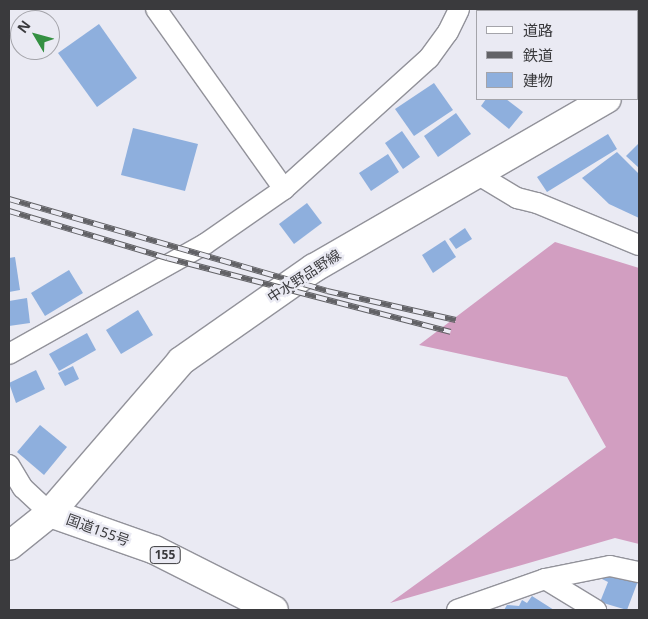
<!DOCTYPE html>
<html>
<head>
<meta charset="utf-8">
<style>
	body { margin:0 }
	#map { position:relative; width:648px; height:619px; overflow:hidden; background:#eaeaf3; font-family:"Noto Sans","Noto Sans JP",sans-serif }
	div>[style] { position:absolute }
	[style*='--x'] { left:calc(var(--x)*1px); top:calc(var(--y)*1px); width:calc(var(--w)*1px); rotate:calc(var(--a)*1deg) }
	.forest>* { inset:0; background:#d29ec1 }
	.building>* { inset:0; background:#8eafdd }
	.roads { filter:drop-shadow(1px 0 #92929a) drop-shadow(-1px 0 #92929a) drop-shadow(0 1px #92929a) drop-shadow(0 -1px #92929a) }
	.service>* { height:10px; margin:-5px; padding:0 5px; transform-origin:5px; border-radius:5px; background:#fff }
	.minor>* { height:20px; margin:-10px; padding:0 10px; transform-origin:10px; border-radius:10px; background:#fff }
	.secondary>* { height:28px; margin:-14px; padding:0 14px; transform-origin:14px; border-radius:14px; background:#fff }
	.trunk>* { height:28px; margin:-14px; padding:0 14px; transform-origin:14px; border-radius:14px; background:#fff }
	.rail>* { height:5.5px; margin-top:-2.75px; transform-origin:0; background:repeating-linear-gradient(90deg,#eaeaf3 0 11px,#626266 0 22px); box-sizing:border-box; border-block:1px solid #626266 }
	span { translate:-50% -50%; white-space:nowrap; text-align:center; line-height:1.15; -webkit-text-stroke:4.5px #eaeaf3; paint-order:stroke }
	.shield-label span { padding:1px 4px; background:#eaeaf3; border:1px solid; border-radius:4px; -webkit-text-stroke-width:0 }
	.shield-label { font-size:12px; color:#3a3a3d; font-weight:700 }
	.street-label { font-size:14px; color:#3a3a3d }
	.frame { position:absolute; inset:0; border:10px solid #3a3a3d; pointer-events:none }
	.legend { position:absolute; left:476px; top:10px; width:162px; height:90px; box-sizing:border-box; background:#eaeaf3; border:1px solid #a4a4aa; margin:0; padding:6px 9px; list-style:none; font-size:15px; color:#3a3a3d }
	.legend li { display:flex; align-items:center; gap:10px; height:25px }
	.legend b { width:25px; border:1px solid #a4a4aa }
	.north { position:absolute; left:10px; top:10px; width:50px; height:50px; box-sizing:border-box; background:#eaeaf3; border:1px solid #a4a4aa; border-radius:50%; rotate:307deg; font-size:14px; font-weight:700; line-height:20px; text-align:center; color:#3a3a3d }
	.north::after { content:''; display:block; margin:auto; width:18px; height:22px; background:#349042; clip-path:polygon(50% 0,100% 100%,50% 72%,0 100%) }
</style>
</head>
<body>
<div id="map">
	<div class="forest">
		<div style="clip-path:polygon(555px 242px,639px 268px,639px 544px,615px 538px,390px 603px,606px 447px,567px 377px,419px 345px)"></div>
	</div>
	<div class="building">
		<div style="clip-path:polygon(99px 24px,137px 78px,97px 107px,58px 53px)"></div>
		<div style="clip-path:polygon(434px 83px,453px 110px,414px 136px,395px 109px)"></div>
		<div style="clip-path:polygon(486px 99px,506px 99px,523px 112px,509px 129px,481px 106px)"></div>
		<div style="clip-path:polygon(456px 113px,471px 134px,438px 157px,424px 136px)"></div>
		<div style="clip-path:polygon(133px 128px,198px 144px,185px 191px,121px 175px)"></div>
		<div style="clip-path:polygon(402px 131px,420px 157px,403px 169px,385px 143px)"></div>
		<div style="clip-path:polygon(608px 134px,617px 149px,547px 192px,537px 177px)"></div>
		<div style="clip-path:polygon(639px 143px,639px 168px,626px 156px)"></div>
		<div style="clip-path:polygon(617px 152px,639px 174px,639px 218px,609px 204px,582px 178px)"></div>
		<div style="clip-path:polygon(388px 154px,399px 172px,371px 191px,359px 173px)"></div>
		<div style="clip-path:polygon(307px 203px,322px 223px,294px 244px,279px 224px)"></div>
		<div style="clip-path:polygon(465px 228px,472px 239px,456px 249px,449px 239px)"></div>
		<div style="clip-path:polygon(445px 240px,456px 257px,433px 273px,422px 255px)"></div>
		<div style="clip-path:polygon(15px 257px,20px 290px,9px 292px,9px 258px)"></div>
		<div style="clip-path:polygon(69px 270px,83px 293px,45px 316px,31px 293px)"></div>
		<div style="clip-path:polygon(27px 298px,30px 323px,9px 326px,9px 301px)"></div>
		<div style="clip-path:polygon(138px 310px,153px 335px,121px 354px,106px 330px)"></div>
		<div style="clip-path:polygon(87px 333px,96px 350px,59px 371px,49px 354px)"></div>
		<div style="clip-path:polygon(73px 366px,79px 379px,65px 386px,58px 373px)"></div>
		<div style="clip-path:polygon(36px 370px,45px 389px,16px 403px,9px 383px)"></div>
		<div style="clip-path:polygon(40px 425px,67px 447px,44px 475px,17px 452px)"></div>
		<div style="clip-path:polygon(605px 569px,638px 581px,627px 610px,600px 602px,608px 582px,602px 579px)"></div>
		<div style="clip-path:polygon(532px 596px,554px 610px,504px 610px,507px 605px,519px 606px,522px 600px,527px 603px)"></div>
	</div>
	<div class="roads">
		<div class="service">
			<div style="--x:529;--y:11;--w:2;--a:-63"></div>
		</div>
		<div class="minor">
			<div style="--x:156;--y:9;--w:221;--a:54.6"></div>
			<div style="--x:477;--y:174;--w:47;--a:31"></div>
			<div style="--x:517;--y:198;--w:21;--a:14"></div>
			<div style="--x:537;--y:203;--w:110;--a:22.4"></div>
			<div style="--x:9;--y:354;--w:225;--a:-29.3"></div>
			<div style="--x:205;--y:244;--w:96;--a:-34.8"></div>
			<div style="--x:284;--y:189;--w:195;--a:-42.1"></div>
			<div style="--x:429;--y:58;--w:32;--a:-54"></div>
			<div style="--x:448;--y:32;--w:25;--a:-64"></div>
			<div style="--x:9;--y:465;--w:27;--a:59"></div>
			<div style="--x:23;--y:488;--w:37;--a:43"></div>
			<div style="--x:545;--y:579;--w:60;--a:31.3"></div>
			<div style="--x:457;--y:610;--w:93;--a:-19.4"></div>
			<div style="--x:545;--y:579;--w:66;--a:-11.3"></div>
			<div style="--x:610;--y:566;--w:30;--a:12"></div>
		</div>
		<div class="secondary">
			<div style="--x:637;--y:81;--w:2;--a:-27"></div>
			<div style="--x:50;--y:513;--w:201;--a:-49.2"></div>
			<div style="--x:181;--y:361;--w:162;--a:-35"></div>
			<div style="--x:314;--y:268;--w:338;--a:-30"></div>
		</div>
		<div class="trunk">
			<div style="--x:9;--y:546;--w:53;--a:-38.8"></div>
			<div style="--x:50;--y:513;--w:111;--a:19.4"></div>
			<div style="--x:155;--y:550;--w:133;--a:26.8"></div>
		</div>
	</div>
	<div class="rail">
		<div style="--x:9;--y:199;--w:331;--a:16.1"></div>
		<div style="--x:327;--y:291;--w:132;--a:12.7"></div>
		<div style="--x:9;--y:211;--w:165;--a:16.6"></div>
		<div style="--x:167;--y:258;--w:293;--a:14.6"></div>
	</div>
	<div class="shield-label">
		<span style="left:165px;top:555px">155</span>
	</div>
	<div class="street-label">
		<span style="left:304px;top:276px;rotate:-33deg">中水野品野線</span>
		<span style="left:98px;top:530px;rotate:20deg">国道155号</span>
	</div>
	<div class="frame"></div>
	<ul class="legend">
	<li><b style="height:6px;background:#fff"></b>道路</li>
	<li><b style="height:6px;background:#626266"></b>鉄道</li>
	<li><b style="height:14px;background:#8eafdd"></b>建物</li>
	</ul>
	<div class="north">N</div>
</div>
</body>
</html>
